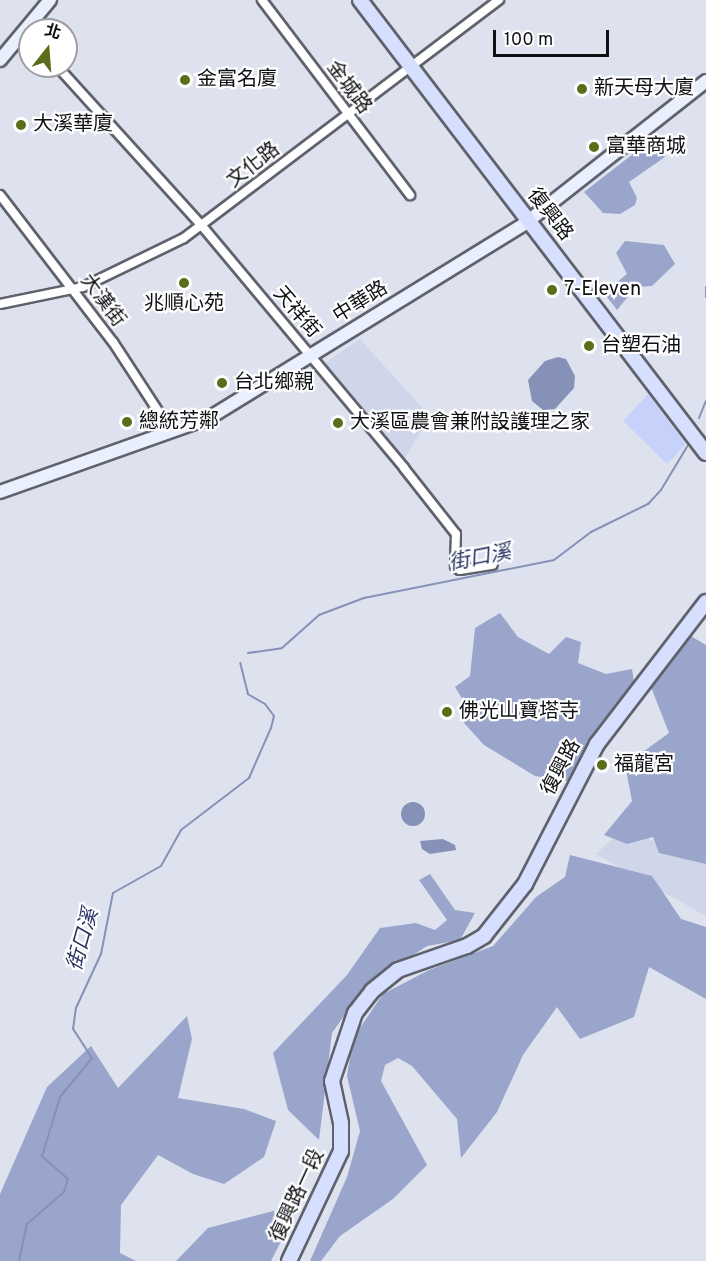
<!DOCTYPE html>
<html>
<head>
<meta charset="utf-8">
<style>
	body { margin:0 }
	#map { position:relative; width:706px; height:1261px; overflow:hidden; background:#dee2ee; font-family:Overpass,"Noto Sans TC",sans-serif }
	div>[style] { position:absolute }
	[style*='--x'] { left:calc(var(--x)*1px); top:calc(var(--y)*1px); width:calc(var(--w)*1px); rotate:calc(var(--a)*1deg) }
	.built>* { inset:0; background:#d0d6e9 }
	.green>* { inset:0; background:#c6d2f9 }
	.forest>* { inset:0; background:#9aa5cc }
	.water>* { inset:0; background:#8691b7 }
	.round { border-radius:50% }
	.stream>* { height:2px; margin:-1px; padding:0 1px; transform-origin:1px; border-radius:1px; background:#8691b7 }
	.roads { filter:drop-shadow(2px 0 #5f626c) drop-shadow(-2px 0 #5f626c) drop-shadow(0 2px #5f626c) drop-shadow(0 -2px #5f626c) }
	.street>* { height:8px; margin:-4px; padding:0 4px; transform-origin:4px; border-radius:4px; background:#fff }
	.secondary>* { height:12px; margin:-6px; padding:0 6px; transform-origin:6px; border-radius:6px; background:#eaeffe }
	.primary>* { height:14px; margin:-7px; padding:0 7px; transform-origin:7px; border-radius:7px; background:#d6dffd }
	.dots>* { width:16px; height:16px; translate:-50% -50%; box-sizing:border-box; border:3px solid #fff; border-radius:50% }
	span { translate:-50% -50%; white-space:nowrap; text-align:center; line-height:1.15; -webkit-text-stroke:4.5px #fff; paint-order:stroke }
	.poi-label { font-size:20px; color:#0f1014 }
	.left { translate:0 -50%; text-align:left }
	.street-label { font-size:20px; color:#0f1014 }
	.water-label { font-size:21px; color:#273263; font-style:italic }
	.north { position:absolute; left:18px; top:18px; width:60px; height:60px; box-sizing:border-box; background:#fff; border:2px solid #9f9fa1; border-radius:50%; rotate:17deg; font-size:16px; font-weight:700; line-height:24px; text-align:center; color:#0f1014 }
	.north::after { content:''; display:block; margin:auto; width:21px; height:27px; background:#596d1a; clip-path:polygon(50% 0,100% 100%,50% 72%,0 100%) }
	.scale { position:absolute; left:493px; top:30px; width:116px; height:27px; box-sizing:border-box; border:3px solid #0f1014; border-top:0; padding-left:8px; font-size:18px; line-height:21px; white-space:nowrap; color:#0f1014; -webkit-text-stroke:4px #fff; paint-order:stroke }
</style>
</head>
<body>
<div id="map">
	<div class="built">
		<div style="clip-path:polygon(360px 339px,426px 412px,424px 426px,404px 460px,325px 363px)"></div>
		<div style="clip-path:polygon(622px 830px,698px 856px,706px 864px,706px 916px,596px 854px)"></div>
	</div>
	<div class="green">
		<div style="clip-path:polygon(648px 394px,686px 444px,667px 464px,623px 421px)"></div>
	</div>
	<div class="forest">
		<div style="clip-path:polygon(651px 140px,665px 157px,629px 182px,637px 198px,635px 205px,620px 214px,603px 213px,584px 192px)"></div>
		<div style="clip-path:polygon(625px 241px,664px 245px,675px 264px,652px 286px,636px 287px,617px 310px,604px 293px,627px 274px,616px 253px)"></div>
		<div style="clip-path:polygon(500px 613px,518px 637px,549px 654px,566px 637px,581px 642px,578px 663px,606px 674px,632px 669px,634px 682px,593px 738px,568px 781px,535px 776px,484px 745px,464px 723px,463px 700px,455px 687px,470px 676px,475px 628px)"></div>
		<div style="clip-path:polygon(689px 635px,706px 645px,706px 864px,659px 853px,653px 837px,627px 844px,604px 835px,632px 801px,625px 765px,669px 733px,651px 687px)"></div>
		<div style="clip-path:polygon(570px 855px,652px 876px,681px 919px,706px 927px,706px 999px,649px 967px,634px 1017px,580px 1039px,557px 1007px,523px 1055px,497px 1112px,461px 1158px,457px 1119px,412px 1066px,398px 1058px,385px 1065px,381px 1081px,427px 1165px,393px 1199px,340px 1236px,321px 1261px,310px 1261px,347px 1177px,360px 1131px,347px 1076px,353px 1038px,383px 994px,429px 970px,493px 946px,536px 897px,565px 877px)"></div>
		<div style="clip-path:polygon(430px 874px,455px 910px,475px 913px,460px 940px,427px 946px,365px 986px,332px 1033px,319px 1140px,288px 1110px,273px 1053px,347px 975px,380px 928px,416px 923px,435px 930px,447px 920px,419px 880px)"></div>
		<div style="clip-path:polygon(187px 1016px,192px 1039px,178px 1098px,244px 1109px,276px 1121px,264px 1157px,224px 1184px,193px 1174px,158px 1155px,121px 1205px,120px 1253px,136px 1261px,0 1261px,0 1194px,47px 1087px,91px 1046px,118px 1088px)"></div>
		<div style="clip-path:polygon(300px 1204px,271px 1261px,176px 1261px,208px 1228px)"></div>
	</div>
	<div class="water">
		<div style="clip-path:polygon(558px 357px,566px 359px,575px 376px,574px 388px,555px 409px,543px 410px,532px 401px,528px 380px,545px 361px)"></div>
		<div class="round" style="left:401px;top:802px;width:24px;height:24px"></div>
		<div style="clip-path:polygon(443px 839px,455px 845px,456px 850px,430px 854px,422px 849px,420px 841px)"></div>
	</div>
	<div class="stream">
		<div style="--x:706;--y:287;--w:10;--a:90"></div>
		<div style="--x:699;--y:418;--w:18;--a:-68"></div>
		<div style="--x:248;--y:653;--w:34;--a:-8"></div>
		<div style="--x:282;--y:648;--w:50;--a:-41.7"></div>
		<div style="--x:319;--y:615;--w:48;--a:-20.7"></div>
		<div style="--x:364;--y:598;--w:194;--a:-11.3"></div>
		<div style="--x:554;--y:560;--w:46;--a:-37.1"></div>
		<div style="--x:591;--y:532;--w:64;--a:-26.2"></div>
		<div style="--x:648;--y:504;--w:19;--a:-47"></div>
		<div style="--x:661;--y:490;--w:52;--a:-59"></div>
		<div style="--x:19;--y:1261;--w:38;--a:-78"></div>
		<div style="--x:27;--y:1224;--w:49;--a:-40.9"></div>
		<div style="--x:64;--y:1192;--w:14;--a:-73"></div>
		<div style="--x:68;--y:1179;--w:35;--a:-139"></div>
		<div style="--x:42;--y:1156;--w:62;--a:-73"></div>
		<div style="--x:60;--y:1097;--w:50;--a:-50.6"></div>
		<div style="--x:92;--y:1058;--w:35;--a:-123"></div>
		<div style="--x:73;--y:1029;--w:21;--a:-82"></div>
		<div style="--x:76;--y:1008;--w:60;--a:-65.2"></div>
		<div style="--x:101;--y:954;--w:62;--a:-78.9"></div>
		<div style="--x:113;--y:893;--w:55;--a:-29.4"></div>
		<div style="--x:161;--y:866;--w:41;--a:-60.9"></div>
		<div style="--x:181;--y:830;--w:86;--a:-37.4"></div>
		<div style="--x:249;--y:778;--w:55;--a:-66.3"></div>
		<div style="--x:271;--y:728;--w:12;--a:-76"></div>
		<div style="--x:274;--y:716;--w:15;--a:-127"></div>
		<div style="--x:265;--y:704;--w:20;--a:-150"></div>
		<div style="--x:248;--y:694;--w:32;--a:-104"></div>
	</div>
	<div class="roads">
		<div class="street">
			<div style="--x:262;--y:0;--w:245;--a:52.8"></div>
			<div style="--x:57;--y:66;--w:216;--a:47.8"></div>
			<div style="--x:202;--y:226;--w:315;--a:50.1"></div>
			<div style="--x:404;--y:468;--w:84;--a:51.8"></div>
			<div style="--x:456;--y:534;--w:32;--a:92"></div>
			<div style="--x:455;--y:566;--w:6;--a:39"></div>
			<div style="--x:460;--y:570;--w:33;--a:-9"></div>
			<div style="--x:0;--y:195;--w:185;--a:52.5"></div>
			<div style="--x:113;--y:342;--w:106;--a:56.9"></div>
			<div style="--x:0;--y:304;--w:85;--a:-11.6"></div>
			<div style="--x:83;--y:287;--w:112;--a:-25.9"></div>
			<div style="--x:184;--y:238;--w:395;--a:-37.1"></div>
		</div>
		<div class="secondary">
			<div style="--x:0;--y:60;--w:78;--a:-50.2"></div>
			<div style="--x:0;--y:492;--w:222;--a:-19.5"></div>
			<div style="--x:209;--y:418;--w:374;--a:-31.6"></div>
			<div style="--x:527;--y:222;--w:228;--a:-38.2"></div>
		</div>
		<div class="primary">
			<div style="--x:360;--y:0;--w:570;--a:52.63"></div>
			<div style="--x:289;--y:1261;--w:122;--a:-64.7"></div>
			<div style="--x:341;--y:1151;--w:28;--a:-90"></div>
			<div style="--x:341;--y:1123;--w:43;--a:-102.1"></div>
			<div style="--x:332;--y:1081;--w:72;--a:-71.3"></div>
			<div style="--x:355;--y:1013;--w:28;--a:-52"></div>
			<div style="--x:372;--y:991;--w:33;--a:-39"></div>
			<div style="--x:398;--y:970;--w:73;--a:-19.2"></div>
			<div style="--x:467;--y:946;--w:20;--a:-30"></div>
			<div style="--x:484;--y:936;--w:66;--a:-51.7"></div>
			<div style="--x:525;--y:884;--w:157;--a:-62.8"></div>
			<div style="--x:597;--y:744;--w:179;--a:-52.5"></div>
		</div>
	</div>
	<div class="dots">
		<div style="left:185px;top:80px;background:#596d1a"></div>
		<div style="left:582px;top:89px;background:#596d1a"></div>
		<div style="left:21px;top:125px;background:#596d1a"></div>
		<div style="left:594px;top:147px;background:#596d1a"></div>
		<div style="left:184px;top:283px;background:#596d1a"></div>
		<div style="left:552px;top:290px;background:#596d1a"></div>
		<div style="left:589px;top:346px;background:#596d1a"></div>
		<div style="left:222px;top:383px;background:#596d1a"></div>
		<div style="left:127px;top:422px;background:#596d1a"></div>
		<div style="left:338px;top:423px;background:#596d1a"></div>
		<div style="left:447px;top:712px;background:#596d1a"></div>
		<div style="left:602px;top:765px;background:#596d1a"></div>
	</div>
	<div class="poi-label">
		<span class="left" style="left:197px;top:80px">金富名廈</span>
		<span class="left" style="left:594px;top:89px">新天母大廈</span>
		<span class="left" style="left:33px;top:125px">大溪華廈</span>
		<span class="left" style="left:606px;top:147px">富華商城</span>
		<span class="left" style="left:564px;top:290px">7-Eleven</span>
		<span style="left:184px;top:304px">兆順心苑</span>
		<span class="left" style="left:601px;top:346px">台塑石油</span>
		<span class="left" style="left:234px;top:383px">台北鄉親</span>
		<span class="left" style="left:139px;top:422px">總統芳鄰</span>
		<span class="left" style="left:350px;top:423px">大溪區農會兼附設護理之家</span>
		<span class="left" style="left:459px;top:712px">佛光山寶塔寺</span>
		<span class="left" style="left:614px;top:765px">福龍宮</span>
	</div>
	<div class="street-label">
		<span style="left:348px;top:88px;rotate:53deg">金城路</span>
		<span style="left:254px;top:166px;rotate:-38deg">文化路</span>
		<span style="left:549px;top:215px;rotate:52deg">復興路</span>
		<span style="left:102px;top:301px;rotate:53deg">大漢街</span>
		<span style="left:361px;top:303px;rotate:-32deg">中華路</span>
		<span style="left:296px;top:313px;rotate:49deg">天祥街</span>
		<span style="left:562px;top:768px;rotate:-62deg">復興路</span>
		<span style="left:298px;top:1196px;rotate:-65deg">復興路一段</span>
	</div>
	<div class="water-label">
		<span style="left:480px;top:559px;rotate:-11deg">街口溪</span>
		<span style="left:84px;top:940px;rotate:-74deg">街口溪</span>
	</div>
	<div class="north">北</div>
	<div class="scale">100 m</div>
</div>
</body>
</html>
